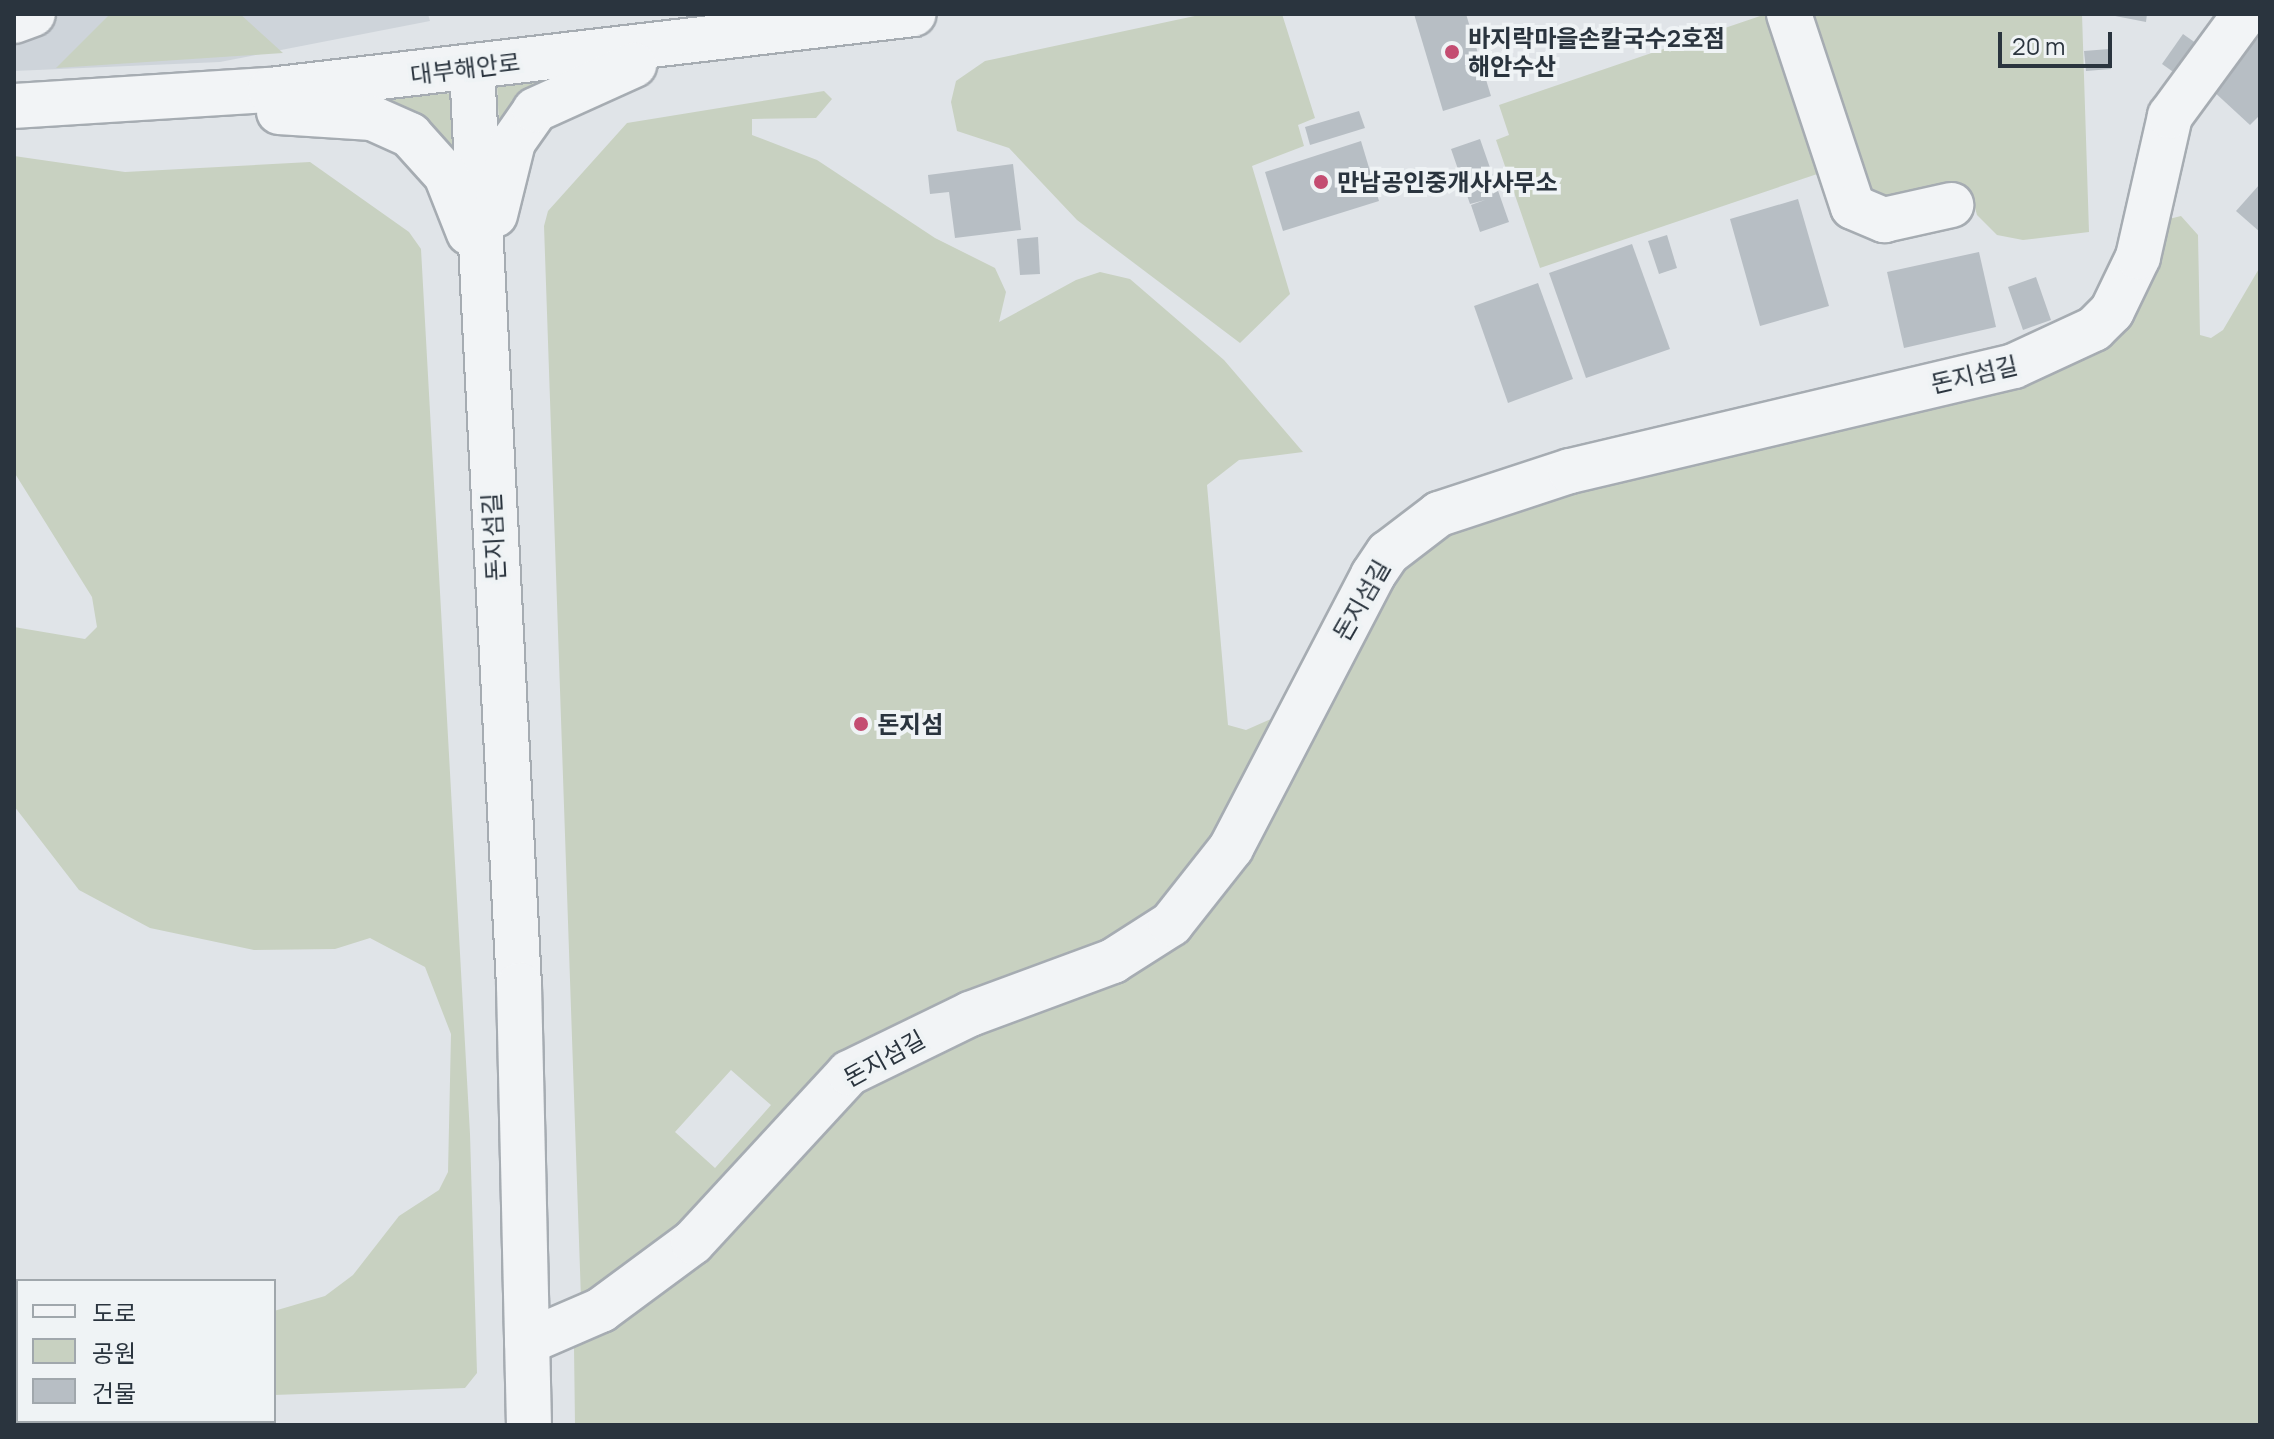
<!DOCTYPE html>
<html>
<head>
<meta charset="utf-8">
<style>
	body { margin:0 }
	#map { position:relative; width:2274px; height:1439px; overflow:hidden; background:#e0e4e8; font-family:Manrope,"Noto Sans KR",sans-serif }
	div>[style] { position:absolute }
	[style*='--x'] { left:calc(var(--x)*1px); top:calc(var(--y)*1px); width:calc(var(--w)*1px); rotate:calc(var(--a)*1deg) }
	.built>* { inset:0; background:#ced4da }
	.green>* { inset:0; background:#c8d1c1 }
	.building>* { inset:0; background:#b7bec4 }
	.roads { filter:drop-shadow(2px 0 #a6acb2) drop-shadow(-2px 0 #a6acb2) drop-shadow(0 2px #a6acb2) drop-shadow(0 -2px #a6acb2) }
	.minor>* { height:44px; margin:-22px; padding:0 22px; transform-origin:22px; border-radius:22px; background:#f2f4f6 }
	.dots>* { width:22px; height:22px; translate:-50% -50%; box-sizing:border-box; border:4px solid #eff3f5; border-radius:50% }
	span { translate:-50% -50%; white-space:nowrap; text-align:center; line-height:1.15; -webkit-text-stroke:8px #eff3f5; paint-order:stroke }
	.poi-label { font-size:24px; color:#2a343e; font-weight:700 }
	.left { translate:0 -50%; text-align:left }
	.street-label { font-size:24px; color:#2a343e }
	.frame { position:absolute; inset:0; border:16px solid #2a343e; pointer-events:none }
	.legend { position:absolute; left:16px; top:1279px; width:260px; height:144px; box-sizing:border-box; background:#eff3f5; border:2px solid #a0a7ac; margin:0; padding:10px 14px; list-style:none; font-size:24px; color:#2a343e }
	.legend li { display:flex; align-items:center; gap:16px; height:40px }
	.legend b { width:40px; border:2px solid #a0a7ac }
	.scale { position:absolute; left:1998px; top:32px; width:114px; height:36px; box-sizing:border-box; border:4px solid #2a343e; border-top:0; padding-left:10px; font-size:24px; line-height:28px; white-space:nowrap; color:#2a343e; -webkit-text-stroke:6px #eff3f5; paint-order:stroke }
</style>
</head>
<body>
<div id="map">
	<div class="built">
		<div style="clip-path:polygon(14px 14px,428px 14px,430px 21px,220px 62px,14px 71px)"></div>
	</div>
	<div class="green">
		<div style="clip-path:polygon(110px 14px,240px 14px,283px 53px,56px 68px)"></div>
		<div style="clip-path:polygon(1204px 14px,1282px 14px,1315px 118px,1298px 125px,1304px 146px,1252px 166px,1290px 294px,1240px 343px,1077px 220px,1009px 148px,957px 131px,951px 102px,956px 81px,985px 61px)"></div>
		<div style="clip-path:polygon(1766px 14px,1779px 14px,1832px 169px,1540px 268px,1496px 140px,1509px 135px,1499px 105px)"></div>
		<div style="clip-path:polygon(1799px 14px,2082px 14px,2089px 232px,2023px 240px,1997px 235px,1977px 215px,1970px 191px,1948px 185px,1878px 201px,1863px 197px)"></div>
		<div style="clip-path:polygon(580px 73px,500px 145px,497px 85px)"></div>
		<div style="clip-path:polygon(evenodd,824px 91px,832px 99px,816px 118px,752px 119px,752px 135px,817px 160px,935px 238px,995px 268px,1006px 292px,999px 322px,1076px 280px,1100px 272px,1130px 279px,1224px 360px,1303px 452px,1239px 460px,1207px 485px,1228px 725px,1246px 730px,1273px 718px,1200px 866px,1147px 923px,850px 1050px,684px 1232px,581px 1299px,544px 226px,548px 211px,627px 123px,824px 91px,731px 1070px,771px 1105px,715px 1168px,675px 1132px,731px 1070px)"></div>
		<div style="clip-path:polygon(454px 93px,458px 164px,422px 116px,359px 101px)"></div>
		<div style="clip-path:polygon(14px 156px,125px 172px,310px 162px,409px 232px,421px 249px,470px 1134px,477px 1373px,465px 1388px,274px 1395px,274px 1311px,325px 1296px,353px 1275px,399px 1216px,439px 1190px,448px 1172px,451px 1034px,425px 967px,370px 938px,335px 949px,254px 950px,150px 928px,79px 890px,14px 806px,14px 627px,85px 639px,97px 627px,92px 597px,14px 472px)"></div>
		<div style="clip-path:polygon(2181px 216px,2198px 235px,2200px 335px,2211px 338px,2223px 330px,2260px 267px,2260px 1425px,575px 1425px,574px 1348px,613px 1320px,838px 1102px,1223px 893px,1263px 838px,1309px 734px,1413px 547px,1501px 506px,2025px 380px,2161px 221px)"></div>
	</div>
	<div class="building">
		<div style="clip-path:polygon(1414px 14px,1466px 14px,1491px 96px,1443px 111px)"></div>
		<div style="clip-path:polygon(2105px 14px,2147px 14px,2146px 22px)"></div>
		<div style="clip-path:polygon(2183px 34px,2200px 46px,2179px 76px,2162px 64px)"></div>
		<div style="clip-path:polygon(2260px 36px,2260px 115px,2250px 125px,2211px 89px)"></div>
		<div style="clip-path:polygon(2109px 49px,2111px 69px,2086px 71px,2084px 51px)"></div>
		<div style="clip-path:polygon(1359px 111px,1365px 128px,1310px 145px,1305px 127px)"></div>
		<div style="clip-path:polygon(1480px 139px,1509px 222px,1480px 232px,1471px 205px,1485px 200px,1470px 204px,1451px 149px)"></div>
		<div style="clip-path:polygon(1361px 141px,1379px 201px,1283px 231px,1265px 172px)"></div>
		<div style="clip-path:polygon(1013px 164px,1021px 230px,955px 238px,949px 192px,930px 194px,928px 175px)"></div>
		<div style="clip-path:polygon(2260px 184px,2260px 232px,2236px 211px)"></div>
		<div style="clip-path:polygon(1798px 199px,1829px 306px,1760px 326px,1730px 219px)"></div>
		<div style="clip-path:polygon(1667px 235px,1677px 268px,1659px 274px,1648px 241px)"></div>
		<div style="clip-path:polygon(1038px 237px,1040px 274px,1020px 275px,1017px 239px)"></div>
		<div style="clip-path:polygon(1632px 244px,1670px 349px,1586px 378px,1549px 273px)"></div>
		<div style="clip-path:polygon(1979px 252px,1996px 327px,1904px 348px,1887px 272px)"></div>
		<div style="clip-path:polygon(2036px 277px,2051px 320px,2023px 330px,2008px 287px)"></div>
		<div style="clip-path:polygon(1538px 283px,1573px 379px,1508px 403px,1474px 306px)"></div>
	</div>
	<div class="roads">
		<div class="minor">
			<div style="--x:1789;--y:14;--w:203;--a:71.7"></div>
			<div style="--x:1853;--y:207;--w:34;--a:23"></div>
			<div style="--x:1884;--y:220;--w:69;--a:-12.6"></div>
			<div style="--x:14;--y:21;--w:20;--a:-20"></div>
			<div style="--x:472;--y:68;--w:918;--a:87.07"></div>
			<div style="--x:519;--y:985;--w:440;--a:88.7"></div>
			<div style="--x:14;--y:106;--w:256;--a:-3.6"></div>
			<div style="--x:270;--y:90;--w:648;--a:-6.73"></div>
			<div style="--x:279;--y:112;--w:93;--a:3.7"></div>
			<div style="--x:372;--y:118;--w:42;--a:24.1"></div>
			<div style="--x:410;--y:135;--w:54;--a:48"></div>
			<div style="--x:446;--y:175;--w:62;--a:68.4"></div>
			<div style="--x:495;--y:215;--w:75;--a:-76.1"></div>
			<div style="--x:513;--y:142;--w:39;--a:-55"></div>
			<div style="--x:535;--y:110;--w:109;--a:-24.4"></div>
			<div style="--x:527;--y:1342;--w:81;--a:-23.4"></div>
			<div style="--x:601;--y:1310;--w:114;--a:-36.5"></div>
			<div style="--x:693;--y:1242;--w:230;--a:-47.3"></div>
			<div style="--x:849;--y:1073;--w:135;--a:-26"></div>
			<div style="--x:970;--y:1014;--w:153;--a:-20.3"></div>
			<div style="--x:1113;--y:961;--w:69;--a:-32.5"></div>
			<div style="--x:1171;--y:924;--w:97;--a:-51.7"></div>
			<div style="--x:1231;--y:848;--w:308;--a:-62.5"></div>
			<div style="--x:1373;--y:575;--w:27;--a:-56"></div>
			<div style="--x:1388;--y:553;--w:64;--a:-37.4"></div>
			<div style="--x:1439;--y:514;--w:138;--a:-18.2"></div>
			<div style="--x:1570;--y:471;--w:456;--a:-13.3"></div>
			<div style="--x:2014;--y:366;--w:88;--a:-24.8"></div>
			<div style="--x:2094;--y:329;--w:25;--a:-45"></div>
			<div style="--x:2112;--y:311;--w:60;--a:-64.3"></div>
			<div style="--x:2138;--y:257;--w:145;--a:-77.2"></div>
			<div style="--x:2170;--y:116;--w:127;--a:-53.7"></div>
		</div>
	</div>
	<div class="dots">
		<div style="left:1452px;top:52px;background:#c44d72"></div>
		<div style="left:1321px;top:182px;background:#c44d72"></div>
		<div style="left:861px;top:724px;background:#c44d72"></div>
	</div>
	<div class="poi-label">
		<span class="left" style="left:1468px;top:52px">바지락마을손칼국수2호점<br>해안수산</span>
		<span class="left" style="left:1337px;top:182px">만남공인중개사사무소</span>
		<span class="left" style="left:877px;top:724px">돈지섬</span>
	</div>
	<div class="street-label">
		<span style="left:465px;top:68px;rotate:-7deg">대부해안로</span>
		<span style="left:1974px;top:374px;rotate:-13deg">돈지섬길</span>
		<span style="left:493px;top:537px;rotate:-93deg">돈지섬길</span>
		<span style="left:1361px;top:600px;rotate:-60deg">돈지섬길</span>
		<span style="left:884px;top:1058px;rotate:-29deg">돈지섬길</span>
	</div>
	<div class="frame"></div>
	<ul class="legend">
	<li><b style="height:10px;background:#f2f4f6"></b>도로</li>
	<li><b style="height:22px;background:#c8d1c1"></b>공원</li>
	<li><b style="height:22px;background:#b7bec4"></b>건물</li>
	</ul>
	<div class="scale">20 m</div>
</div>
</body>
</html>
